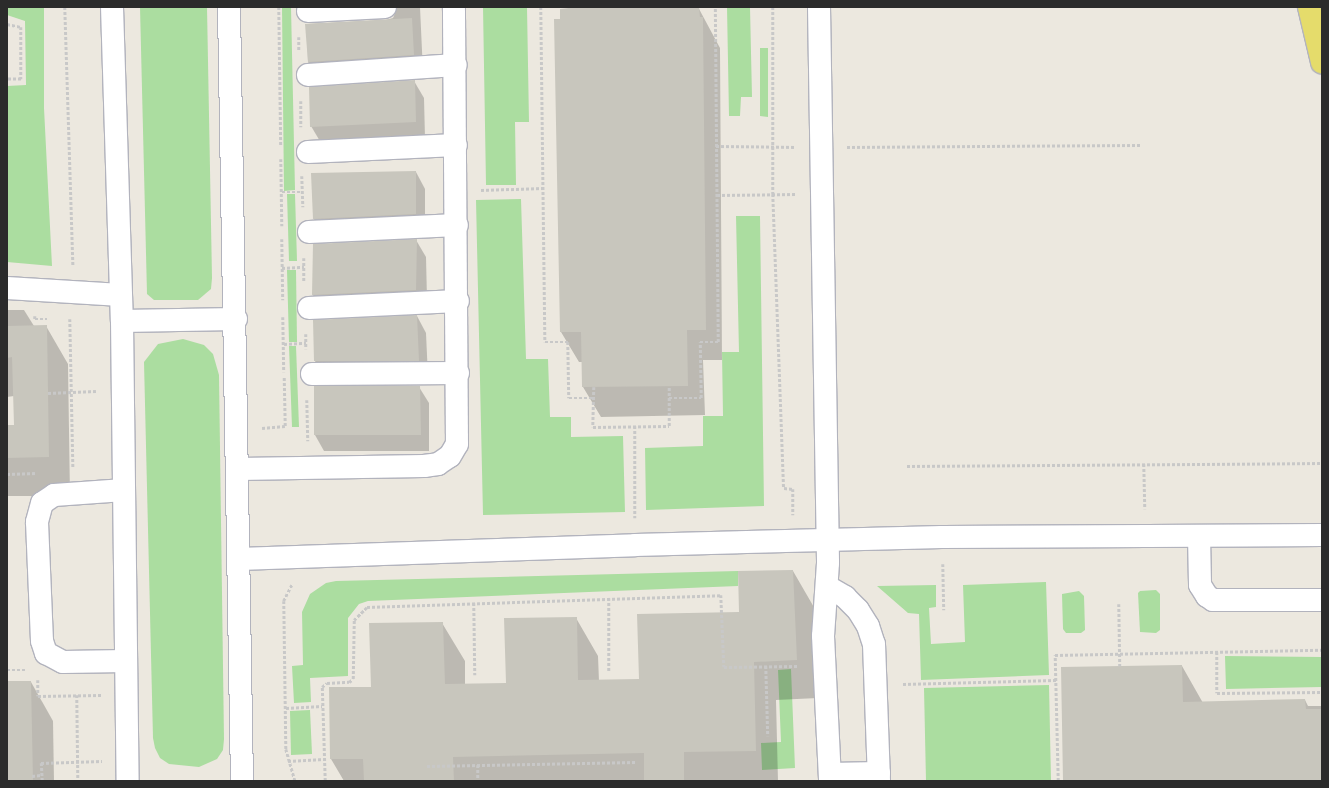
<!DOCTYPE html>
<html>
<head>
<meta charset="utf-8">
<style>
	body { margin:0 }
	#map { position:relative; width:1329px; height:788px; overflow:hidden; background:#ece8df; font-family:Commissioner,sans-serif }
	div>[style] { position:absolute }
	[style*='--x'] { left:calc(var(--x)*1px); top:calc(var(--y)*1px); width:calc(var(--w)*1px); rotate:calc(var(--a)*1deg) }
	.green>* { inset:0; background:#abdda0 }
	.shadow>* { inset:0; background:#0003 }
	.building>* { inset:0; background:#c8c6bd }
	.path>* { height:2.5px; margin-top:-1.25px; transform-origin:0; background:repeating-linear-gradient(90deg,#c8c8c8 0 3px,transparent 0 5px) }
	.roads { filter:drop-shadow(1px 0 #b2b3bd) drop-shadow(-1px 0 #b2b3bd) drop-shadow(0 1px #b2b3bd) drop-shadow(0 -1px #b2b3bd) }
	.minor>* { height:22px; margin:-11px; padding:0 11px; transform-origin:11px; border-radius:11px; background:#fff }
	.major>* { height:22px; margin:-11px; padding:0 11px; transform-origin:11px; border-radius:11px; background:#e5dc6b }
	span { translate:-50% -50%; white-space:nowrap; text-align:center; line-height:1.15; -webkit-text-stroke:3px #fff; paint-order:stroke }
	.frame { position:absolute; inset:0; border:8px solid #2b2b2b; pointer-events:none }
</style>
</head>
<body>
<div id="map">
	<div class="green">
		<div style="clip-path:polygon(7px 7px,44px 7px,44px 108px,52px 266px,7px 262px,7px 86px,26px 85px,25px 21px,7px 15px)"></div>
		<div style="clip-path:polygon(140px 7px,207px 7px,212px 278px,211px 289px,198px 300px,154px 300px,147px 294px)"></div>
		<div style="clip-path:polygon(282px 7px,291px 7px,295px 190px,284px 191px)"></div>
		<div style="clip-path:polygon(483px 7px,527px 7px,529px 122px,515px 122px,516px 185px,486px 185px)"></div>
		<div style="clip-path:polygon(727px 7px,750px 7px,752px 97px,741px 97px,740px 116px,729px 116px)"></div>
		<div style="clip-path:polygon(760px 48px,768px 48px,768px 117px,760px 116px)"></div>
		<div style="clip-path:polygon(287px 194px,295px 194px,297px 261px,289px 261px)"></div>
		<div style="clip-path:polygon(521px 199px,526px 359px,548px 359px,550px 417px,571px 417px,571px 437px,623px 436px,625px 512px,483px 515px,476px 200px)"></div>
		<div style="clip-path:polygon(736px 216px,760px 216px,764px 506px,646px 510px,645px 448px,703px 446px,703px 416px,723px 416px,722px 352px,739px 352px)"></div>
		<div style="clip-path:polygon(287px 270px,296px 270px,297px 342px,289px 342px)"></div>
		<div style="clip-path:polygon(183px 339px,204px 345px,213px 354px,219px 375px,224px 739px,223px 750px,217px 759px,199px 767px,169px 764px,160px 758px,155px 748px,153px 738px,144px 362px,158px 344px)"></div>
		<div style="clip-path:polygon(289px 346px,296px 346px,299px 427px,292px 427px)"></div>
		<div style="clip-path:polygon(738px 571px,738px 586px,368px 601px,359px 604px,348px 618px,348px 676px,310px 678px,311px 702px,294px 703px,292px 666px,303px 665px,302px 612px,310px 594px,326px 583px,336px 581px)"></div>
		<div style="clip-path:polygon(1046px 582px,1049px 675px,921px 680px,919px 614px,908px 613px,877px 586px,936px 585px,936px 607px,929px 608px,931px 644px,965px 642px,963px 585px)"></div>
		<div style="clip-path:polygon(1156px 590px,1160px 594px,1160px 630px,1156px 633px,1140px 632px,1138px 593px,1140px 591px)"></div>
		<div style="clip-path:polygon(1079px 591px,1084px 596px,1085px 630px,1081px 633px,1066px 633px,1063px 629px,1062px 594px)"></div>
		<div style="clip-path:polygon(1225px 656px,1322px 657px,1322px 687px,1226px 689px)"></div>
		<div style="clip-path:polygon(791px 669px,795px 768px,762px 770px,761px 743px,781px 742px,778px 670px)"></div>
		<div style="clip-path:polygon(1049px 685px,1051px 781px,926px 781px,924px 688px)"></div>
		<div style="clip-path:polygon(310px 710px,312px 754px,291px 755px,290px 711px)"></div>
	</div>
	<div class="shadow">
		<div style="clip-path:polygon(311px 7px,420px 7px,423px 72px,318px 79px,308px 62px,307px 24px,386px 20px,393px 18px,396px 11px)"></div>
		<div style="clip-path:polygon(578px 7px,698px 7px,720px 48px,722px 360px,703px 360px,705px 415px,601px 417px,583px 387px,583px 362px,579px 362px,561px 332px,561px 20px)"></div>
		<div style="clip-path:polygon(414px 81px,424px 98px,425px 138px,321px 143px,311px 126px)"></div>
		<div style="clip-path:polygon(416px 172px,425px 189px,425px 231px,323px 235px,314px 219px,312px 174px)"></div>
		<div style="clip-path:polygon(416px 240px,426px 257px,427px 299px,323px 311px,313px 295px,314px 245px)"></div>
		<div style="clip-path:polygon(7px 310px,24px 310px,34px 326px,46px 326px,68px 364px,70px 496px,7px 496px,7px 426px,15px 426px,14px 396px,7px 397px)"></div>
		<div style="clip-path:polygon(417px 316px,426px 333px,428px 377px,324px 378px,315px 361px,314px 321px)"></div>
		<div style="clip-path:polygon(419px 387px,429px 403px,429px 451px,324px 451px,315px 435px)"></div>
		<div style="clip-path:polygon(793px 571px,815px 609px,818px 698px,776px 700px,778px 781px,344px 781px,331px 759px,330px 688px,372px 688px,442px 623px,465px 661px,465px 685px,507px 684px,576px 618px,598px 656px,599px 681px,640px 680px,740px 613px)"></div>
		<div style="clip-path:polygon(1182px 666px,1203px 703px,1305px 700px,1308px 706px,1322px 706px,1322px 781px,1064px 781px)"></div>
		<div style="clip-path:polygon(7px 682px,31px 682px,53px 721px,54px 781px,7px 781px)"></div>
	</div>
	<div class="building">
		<div style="clip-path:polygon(577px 7px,699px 7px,700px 17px,703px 17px,706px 330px,687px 330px,688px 386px,582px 387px,581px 332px,560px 332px,554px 19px,560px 19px,560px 9px)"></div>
		<div style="clip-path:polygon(412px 18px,414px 55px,308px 62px,305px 24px)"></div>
		<div style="clip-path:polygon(415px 80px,416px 122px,310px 127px,309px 87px)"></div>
		<div style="clip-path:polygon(416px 171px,416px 214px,313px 219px,311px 173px)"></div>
		<div style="clip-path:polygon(417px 239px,416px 290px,312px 295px,313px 244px)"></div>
		<div style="clip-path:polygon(417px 315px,419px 361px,314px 361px,313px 320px)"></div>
		<div style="clip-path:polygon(47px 325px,49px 457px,7px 458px,7px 425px,14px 425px,12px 357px,7px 358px,7px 326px)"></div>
		<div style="clip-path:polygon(314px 386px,420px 386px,421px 435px,314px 435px)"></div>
		<div style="clip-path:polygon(793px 570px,797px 660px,754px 662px,756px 751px,684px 752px,684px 781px,644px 781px,644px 753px,453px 757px,454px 781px,364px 781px,363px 759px,330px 759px,329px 687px,371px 687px,369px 623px,443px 622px,445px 684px,506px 683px,504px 618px,577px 617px,578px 680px,639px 679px,637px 614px,739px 612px,738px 571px)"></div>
		<div style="clip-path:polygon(1182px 665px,1183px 702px,1305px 699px,1306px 709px,1322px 709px,1322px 781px,1063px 781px,1061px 667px)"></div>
		<div style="clip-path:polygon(7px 681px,31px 681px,33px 781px,7px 781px)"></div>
	</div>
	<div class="path">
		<div style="--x:65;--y:7;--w:259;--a:88.2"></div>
		<div style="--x:279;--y:7;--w:139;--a:89.2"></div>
		<div style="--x:541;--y:7;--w:335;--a:89.3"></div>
		<div style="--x:545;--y:342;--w:23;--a:0"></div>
		<div style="--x:568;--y:342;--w:56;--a:89"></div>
		<div style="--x:569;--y:398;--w:25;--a:0"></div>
		<div style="--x:773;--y:7;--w:187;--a:90"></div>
		<div style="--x:773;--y:194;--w:294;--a:87.9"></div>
		<div style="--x:784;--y:488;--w:9;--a:6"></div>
		<div style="--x:793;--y:489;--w:26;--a:90"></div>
		<div style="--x:7;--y:24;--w:14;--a:12"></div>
		<div style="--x:21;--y:27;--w:52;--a:90"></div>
		<div style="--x:21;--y:79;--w:14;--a:180"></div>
		<div style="--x:299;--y:37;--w:13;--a:90"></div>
		<div style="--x:301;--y:101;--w:26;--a:90"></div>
		<div style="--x:716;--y:146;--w:80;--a:0.7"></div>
		<div style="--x:847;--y:147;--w:293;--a:-0.4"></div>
		<div style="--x:281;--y:159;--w:67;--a:89.1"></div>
		<div style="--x:302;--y:176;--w:31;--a:88"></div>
		<div style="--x:481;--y:190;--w:62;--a:-1.8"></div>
		<div style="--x:282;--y:192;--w:21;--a:0"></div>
		<div style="--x:717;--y:195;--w:79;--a:-0.7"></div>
		<div style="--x:282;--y:239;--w:61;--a:89.1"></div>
		<div style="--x:304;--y:258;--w:23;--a:90"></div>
		<div style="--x:282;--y:268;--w:22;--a:-3"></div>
		<div style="--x:35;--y:316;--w:3;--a:90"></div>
		<div style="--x:35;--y:319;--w:12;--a:0"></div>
		<div style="--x:283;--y:317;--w:55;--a:89"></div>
		<div style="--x:70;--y:319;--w:148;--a:88.8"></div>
		<div style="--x:306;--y:334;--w:15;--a:90"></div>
		<div style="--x:284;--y:344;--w:22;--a:-3"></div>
		<div style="--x:594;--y:387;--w:40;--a:91.4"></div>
		<div style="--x:593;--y:427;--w:76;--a:-0.8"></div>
		<div style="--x:669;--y:426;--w:40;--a:-90"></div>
		<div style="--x:48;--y:393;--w:48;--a:-2.4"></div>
		<div style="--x:669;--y:398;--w:32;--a:0"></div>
		<div style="--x:701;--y:398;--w:56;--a:-91"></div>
		<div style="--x:700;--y:342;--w:18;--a:0"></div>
		<div style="--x:718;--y:342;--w:335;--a:-90.5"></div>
		<div style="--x:307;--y:400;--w:41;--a:88.6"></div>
		<div style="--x:635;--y:426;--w:92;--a:90"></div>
		<div style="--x:262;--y:428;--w:23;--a:-5"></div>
		<div style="--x:285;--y:426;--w:49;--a:-91.2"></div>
		<div style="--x:1144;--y:464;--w:45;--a:88.7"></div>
		<div style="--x:907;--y:466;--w:415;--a:-0.4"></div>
		<div style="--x:7;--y:474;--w:30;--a:-2"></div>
		<div style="--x:943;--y:564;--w:46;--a:88.8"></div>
		<div style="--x:292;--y:585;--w:18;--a:117"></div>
		<div style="--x:284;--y:601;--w:148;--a:89.2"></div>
		<div style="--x:286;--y:749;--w:33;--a:74"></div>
		<div style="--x:609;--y:598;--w:73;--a:90"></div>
		<div style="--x:474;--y:603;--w:72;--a:89.2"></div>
		<div style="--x:1119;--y:604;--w:62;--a:89.1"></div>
		<div style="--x:1217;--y:652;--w:41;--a:90"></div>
		<div style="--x:1217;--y:693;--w:105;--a:-0.5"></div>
		<div style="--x:766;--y:666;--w:70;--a:88.4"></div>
		<div style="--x:7;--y:670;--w:19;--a:0"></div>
		<div style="--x:38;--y:680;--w:16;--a:90"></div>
		<div style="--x:38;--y:696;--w:63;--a:-0.9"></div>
		<div style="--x:903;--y:684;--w:153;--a:-1.5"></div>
		<div style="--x:77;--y:695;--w:86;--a:89.3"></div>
		<div style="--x:286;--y:708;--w:36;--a:-3"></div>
		<div style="--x:288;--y:761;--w:36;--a:-3"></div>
		<div style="--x:478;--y:765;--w:16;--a:90"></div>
		<div style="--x:427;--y:766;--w:209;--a:-1.1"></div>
		<div style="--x:32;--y:776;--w:9;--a:-6"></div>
		<div style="--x:42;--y:781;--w:18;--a:-93"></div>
		<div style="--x:41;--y:763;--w:61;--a:-1.9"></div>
		<div style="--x:325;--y:781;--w:94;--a:-91.8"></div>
		<div style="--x:322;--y:687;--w:6;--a:-39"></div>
		<div style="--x:327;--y:683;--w:22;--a:-3"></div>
		<div style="--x:349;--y:682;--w:5;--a:-37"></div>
		<div style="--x:353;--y:679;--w:59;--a:-89"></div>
		<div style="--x:354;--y:620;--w:18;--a:-45"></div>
		<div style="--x:367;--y:607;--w:354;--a:-1.9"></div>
		<div style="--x:721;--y:595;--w:72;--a:87.6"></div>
		<div style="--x:724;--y:667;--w:75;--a:-0.8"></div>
		<div style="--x:1058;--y:781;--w:126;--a:-91.4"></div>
		<div style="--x:1055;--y:655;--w:267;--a:-1.1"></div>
	</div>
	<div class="roads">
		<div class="minor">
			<div style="--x:112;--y:7;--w:314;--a:88.2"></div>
			<div style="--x:122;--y:321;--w:460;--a:89.3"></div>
			<div style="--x:229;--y:7;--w:774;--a:89.04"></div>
			<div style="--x:819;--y:7;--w:556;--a:89.07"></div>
			<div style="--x:828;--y:563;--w:73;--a:93.9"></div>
			<div style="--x:823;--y:636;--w:145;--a:87.2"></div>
			<div style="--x:308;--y:11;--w:77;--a:-3"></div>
			<div style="--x:308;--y:75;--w:148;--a:-3.9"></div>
			<div style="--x:308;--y:152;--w:148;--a:-2.7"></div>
			<div style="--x:309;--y:232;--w:148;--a:-2.7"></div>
			<div style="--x:7;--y:288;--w:114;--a:3.5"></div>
			<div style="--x:309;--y:308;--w:149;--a:-2.7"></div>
			<div style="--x:122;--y:321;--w:114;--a:-1"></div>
			<div style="--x:312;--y:374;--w:146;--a:-0.4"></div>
			<div style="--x:239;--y:469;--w:185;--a:-0.9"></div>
			<div style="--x:424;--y:466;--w:14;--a:-8"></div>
			<div style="--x:438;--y:464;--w:14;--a:-34"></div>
			<div style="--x:450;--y:456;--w:14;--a:-60"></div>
			<div style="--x:457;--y:444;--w:437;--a:-90.4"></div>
			<div style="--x:124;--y:490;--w:70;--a:175.9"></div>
			<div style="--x:54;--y:495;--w:14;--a:146"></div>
			<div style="--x:42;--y:503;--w:20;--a:105"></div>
			<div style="--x:37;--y:522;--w:119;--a:87.6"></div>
			<div style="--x:42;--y:641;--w:13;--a:72"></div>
			<div style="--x:46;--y:653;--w:19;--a:28"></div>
			<div style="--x:63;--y:662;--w:63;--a:-0.9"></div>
			<div style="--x:1199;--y:536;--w:49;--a:88.8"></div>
			<div style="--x:1200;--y:585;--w:13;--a:58"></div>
			<div style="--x:1207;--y:596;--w:7;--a:34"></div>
			<div style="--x:1213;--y:600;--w:109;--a:0"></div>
			<div style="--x:239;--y:559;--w:396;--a:-2"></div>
			<div style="--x:635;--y:545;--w:307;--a:-1.5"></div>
			<div style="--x:942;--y:537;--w:380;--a:-0.3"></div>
			<div style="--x:828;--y:587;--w:20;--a:30"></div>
			<div style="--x:845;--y:597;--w:18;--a:45"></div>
			<div style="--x:858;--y:610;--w:19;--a:58"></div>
			<div style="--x:868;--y:626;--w:19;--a:72"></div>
			<div style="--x:874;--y:644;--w:137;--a:87.9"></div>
			<div style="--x:830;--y:774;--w:49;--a:-1.2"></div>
		</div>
		<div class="major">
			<div style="--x:1309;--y:7;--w:57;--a:76.7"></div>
		</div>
	</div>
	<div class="frame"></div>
</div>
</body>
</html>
